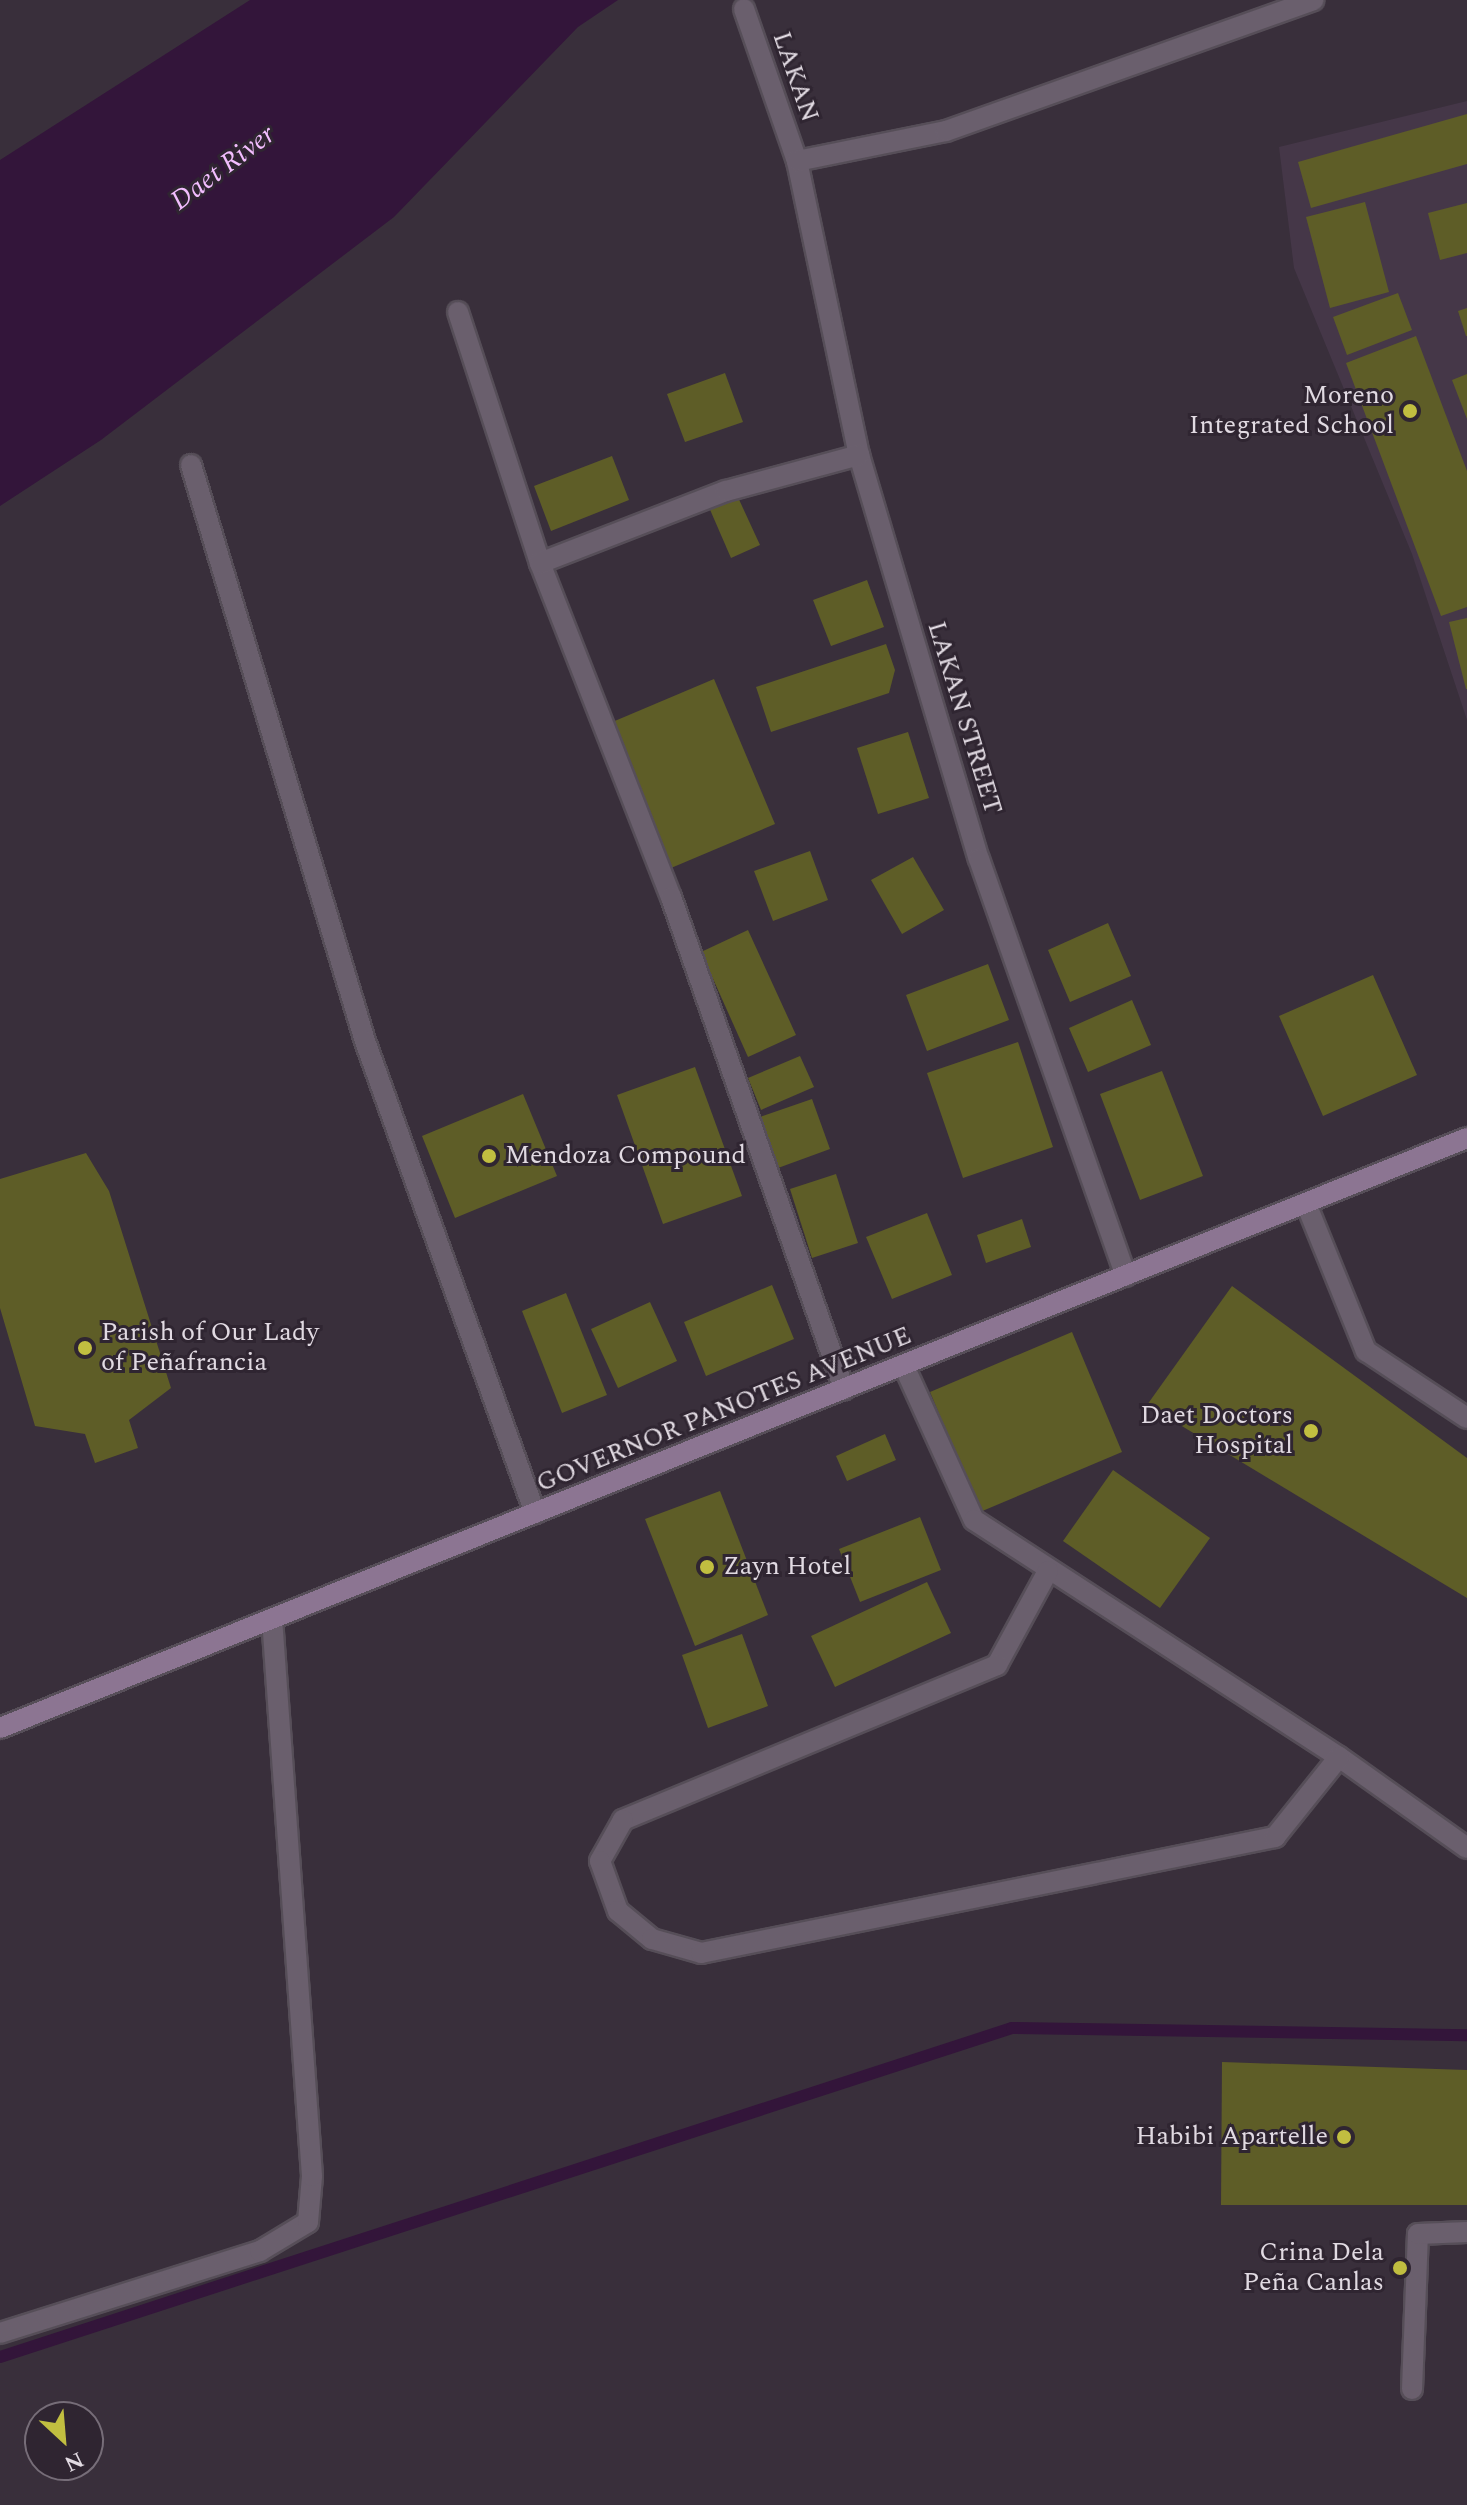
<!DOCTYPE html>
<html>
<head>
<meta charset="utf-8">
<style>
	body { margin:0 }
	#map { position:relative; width:1467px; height:2505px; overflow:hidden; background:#392f3b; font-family:Spectral,serif }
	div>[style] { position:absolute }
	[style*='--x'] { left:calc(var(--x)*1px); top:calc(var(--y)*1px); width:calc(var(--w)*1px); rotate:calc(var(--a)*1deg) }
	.built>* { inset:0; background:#453748 }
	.water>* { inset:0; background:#33153a }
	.stream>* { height:12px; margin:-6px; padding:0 6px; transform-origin:6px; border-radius:6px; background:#33153a }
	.building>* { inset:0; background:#5e5d27 }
	.roads { filter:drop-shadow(2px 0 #564e58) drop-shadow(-2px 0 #564e58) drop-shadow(0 2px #564e58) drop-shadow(0 -2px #564e58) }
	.service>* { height:20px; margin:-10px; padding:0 10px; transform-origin:10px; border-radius:10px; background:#6a5f6d }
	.minor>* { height:20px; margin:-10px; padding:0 10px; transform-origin:10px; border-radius:10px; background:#6a5f6d }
	.secondary>* { height:20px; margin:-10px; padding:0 10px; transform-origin:10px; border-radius:10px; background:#8c7592 }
	.dots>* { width:22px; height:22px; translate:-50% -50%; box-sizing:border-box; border:4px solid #2f2531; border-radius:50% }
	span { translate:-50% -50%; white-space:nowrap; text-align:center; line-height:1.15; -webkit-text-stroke:6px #2f2531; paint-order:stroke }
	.street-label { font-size:26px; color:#e1dae2 }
	.poi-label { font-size:26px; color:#e1dae2 }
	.right { translate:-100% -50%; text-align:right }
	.left { translate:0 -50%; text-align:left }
	.water-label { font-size:28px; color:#f2bdfe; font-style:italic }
	.north { position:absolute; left:24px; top:2401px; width:80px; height:80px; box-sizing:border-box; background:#2f2531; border:2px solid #766d78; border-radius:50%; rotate:154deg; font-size:22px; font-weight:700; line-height:32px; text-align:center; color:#e1dae2 }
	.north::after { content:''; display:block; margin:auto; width:28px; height:36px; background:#c1be40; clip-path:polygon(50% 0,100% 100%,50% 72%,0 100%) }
</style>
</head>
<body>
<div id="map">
	<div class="built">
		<div style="clip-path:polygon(1467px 101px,1467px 720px,1412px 554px,1294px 268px,1279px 147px)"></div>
	</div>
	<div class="water">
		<div style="clip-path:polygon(250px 0,618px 0,578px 27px,394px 217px,101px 440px,0 506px,0 160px)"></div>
	</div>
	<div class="stream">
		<div style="--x:0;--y:2357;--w:1064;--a:-18.01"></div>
		<div style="--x:1012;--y:2028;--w:455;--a:0.9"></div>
	</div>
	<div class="building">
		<div style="clip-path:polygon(1467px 114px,1467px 164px,1311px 208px,1298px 162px)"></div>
		<div style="clip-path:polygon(1365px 202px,1389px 292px,1330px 308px,1306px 217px)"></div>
		<div style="clip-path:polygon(1467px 203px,1467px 253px,1440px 260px,1428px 213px)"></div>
		<div style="clip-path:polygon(1398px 293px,1412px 330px,1347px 355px,1333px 317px)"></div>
		<div style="clip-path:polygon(1467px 308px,1467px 336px,1466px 336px,1458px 311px)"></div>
		<div style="clip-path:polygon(1416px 336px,1467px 471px,1467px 607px,1441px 616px,1346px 363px)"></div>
		<div style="clip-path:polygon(725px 373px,743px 422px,685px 442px,667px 394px)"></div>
		<div style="clip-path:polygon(1467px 374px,1467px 419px,1452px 380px)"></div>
		<div style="clip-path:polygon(612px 456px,629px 500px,551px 531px,534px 486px)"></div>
		<div style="clip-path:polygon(736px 493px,760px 545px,731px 558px,708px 505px)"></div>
		<div style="clip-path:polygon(867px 580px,884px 627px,831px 646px,813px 600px)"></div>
		<div style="clip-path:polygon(1467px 618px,1467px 689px,1466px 689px,1449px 622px)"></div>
		<div style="clip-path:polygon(886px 644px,895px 670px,889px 693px,771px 732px,756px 687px)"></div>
		<div style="clip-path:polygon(714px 679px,775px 824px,671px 868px,610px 723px)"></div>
		<div style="clip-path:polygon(908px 732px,929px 798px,878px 814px,857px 748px)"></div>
		<div style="clip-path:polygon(810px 851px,828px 900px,773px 921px,754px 871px)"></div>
		<div style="clip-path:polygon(913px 857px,944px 910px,902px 934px,871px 880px)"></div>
		<div style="clip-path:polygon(1108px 923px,1131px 976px,1070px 1002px,1048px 950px)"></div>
		<div style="clip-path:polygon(748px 930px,796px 1035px,748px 1057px,701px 952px)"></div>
		<div style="clip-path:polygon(988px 964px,1009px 1020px,927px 1051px,906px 995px)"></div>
		<div style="clip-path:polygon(1373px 975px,1417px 1075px,1323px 1116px,1279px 1016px)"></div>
		<div style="clip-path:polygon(1132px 1000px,1151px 1045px,1088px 1072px,1069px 1028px)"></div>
		<div style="clip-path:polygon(1018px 1042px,1053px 1147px,963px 1178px,927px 1073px)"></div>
		<div style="clip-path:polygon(800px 1056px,814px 1087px,761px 1110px,748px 1078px)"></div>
		<div style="clip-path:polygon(695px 1067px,742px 1196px,663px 1224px,617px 1095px)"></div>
		<div style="clip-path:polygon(1162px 1071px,1203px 1176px,1140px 1200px,1100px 1094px)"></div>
		<div style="clip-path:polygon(523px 1094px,557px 1176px,455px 1218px,422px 1136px)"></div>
		<div style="clip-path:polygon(812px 1099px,830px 1149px,778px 1168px,760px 1117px)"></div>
		<div style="clip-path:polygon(86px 1153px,109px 1191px,171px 1388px,129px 1420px,138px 1448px,95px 1463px,85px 1434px,35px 1426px,0 1308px,0 1179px)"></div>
		<div style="clip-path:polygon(836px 1174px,858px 1243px,812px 1258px,790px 1189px)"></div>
		<div style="clip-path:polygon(927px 1213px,952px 1275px,892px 1299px,866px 1237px)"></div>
		<div style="clip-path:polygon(1022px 1219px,1031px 1247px,986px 1263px,977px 1235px)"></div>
		<div style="clip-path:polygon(772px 1285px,794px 1339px,706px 1376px,684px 1322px)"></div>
		<div style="clip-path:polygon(1232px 1286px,1467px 1458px,1467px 1598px,1147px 1405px)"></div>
		<div style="clip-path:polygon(566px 1293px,607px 1395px,562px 1413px,522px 1311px)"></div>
		<div style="clip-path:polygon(650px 1302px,677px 1361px,618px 1388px,591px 1329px)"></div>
		<div style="clip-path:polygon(1072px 1332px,1122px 1452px,980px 1512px,930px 1392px)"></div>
		<div style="clip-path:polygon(885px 1434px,896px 1460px,847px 1481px,836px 1456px)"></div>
		<div style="clip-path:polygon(1113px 1470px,1210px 1538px,1160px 1608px,1063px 1541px)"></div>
		<div style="clip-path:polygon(720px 1491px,768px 1615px,695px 1646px,645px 1519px)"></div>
		<div style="clip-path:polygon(920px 1517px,941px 1570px,860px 1602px,839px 1549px)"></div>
		<div style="clip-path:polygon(927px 1582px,951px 1633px,835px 1687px,811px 1636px)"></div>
		<div style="clip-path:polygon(742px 1634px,768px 1706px,708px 1728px,682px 1655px)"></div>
		<div style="clip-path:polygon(1222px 2062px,1467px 2070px,1467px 2205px,1221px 2205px)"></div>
	</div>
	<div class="roads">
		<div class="service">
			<div style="--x:1412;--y:2389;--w:155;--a:-87.8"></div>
			<div style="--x:1418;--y:2234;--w:49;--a:-2.3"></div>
		</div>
		<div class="minor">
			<div style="--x:744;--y:9;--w:161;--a:70.8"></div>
			<div style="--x:797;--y:161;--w:300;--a:78.1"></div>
			<div style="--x:859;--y:455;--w:421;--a:73.5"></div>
			<div style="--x:979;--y:859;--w:442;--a:70.6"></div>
			<div style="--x:797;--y:161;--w:152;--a:-11.4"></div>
			<div style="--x:946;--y:131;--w:390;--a:-19.6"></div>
			<div style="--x:458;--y:312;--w:264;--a:71.9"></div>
			<div style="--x:540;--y:563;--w:359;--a:68.6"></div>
			<div style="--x:671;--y:897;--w:522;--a:70.63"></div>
			<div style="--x:191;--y:465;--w:602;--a:73.19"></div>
			<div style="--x:365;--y:1041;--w:502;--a:70.19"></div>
			<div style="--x:540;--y:563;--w:199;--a:-21.2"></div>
			<div style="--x:726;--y:491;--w:138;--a:-15.1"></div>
			<div style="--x:1307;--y:1206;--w:157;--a:67.9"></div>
			<div style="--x:1366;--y:1351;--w:121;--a:33.6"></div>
			<div style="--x:904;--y:1366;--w:169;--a:65.6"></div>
			<div style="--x:974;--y:1520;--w:435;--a:33"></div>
			<div style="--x:1339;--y:1757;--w:157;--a:35.4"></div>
			<div style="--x:1048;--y:1571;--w:107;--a:118.5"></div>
			<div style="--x:997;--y:1665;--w:405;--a:157.5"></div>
			<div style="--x:623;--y:1820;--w:47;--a:119.3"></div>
			<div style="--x:600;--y:1861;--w:53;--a:70.2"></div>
			<div style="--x:618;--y:1911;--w:44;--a:39.5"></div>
			<div style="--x:652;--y:1939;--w:51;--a:15.9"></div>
			<div style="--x:701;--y:1953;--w:586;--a:-11.43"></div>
			<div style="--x:1275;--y:1837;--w:102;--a:-51.3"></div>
			<div style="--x:0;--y:2333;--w:273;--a:-17.5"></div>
			<div style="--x:260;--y:2251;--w:56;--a:-31.1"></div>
			<div style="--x:308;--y:2222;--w:46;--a:-85"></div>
			<div style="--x:312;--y:2176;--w:559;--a:-94.1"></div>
		</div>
		<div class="secondary">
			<div style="--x:0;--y:1728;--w:1581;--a:-21.91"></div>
		</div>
	</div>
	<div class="dots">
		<div style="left:1410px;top:411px;background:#c1be40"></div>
		<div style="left:489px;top:1156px;background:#c1be40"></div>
		<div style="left:85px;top:1348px;background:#c1be40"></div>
		<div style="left:1311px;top:1431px;background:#c1be40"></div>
		<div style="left:707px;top:1567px;background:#c1be40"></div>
		<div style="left:1344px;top:2137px;background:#c1be40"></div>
		<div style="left:1400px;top:2268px;background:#c1be40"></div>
	</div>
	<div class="street-label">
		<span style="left:795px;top:77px;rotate:71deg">LAKAN</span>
		<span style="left:964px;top:718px;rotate:73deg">LAKAN STREET</span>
		<span style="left:724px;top:1410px;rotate:-22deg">GOVERNOR PANOTES AVENUE</span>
	</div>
	<div class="poi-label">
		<span class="right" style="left:1394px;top:411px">Moreno<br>Integrated School</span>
		<span class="left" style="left:505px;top:1156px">Mendoza Compound</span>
		<span class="left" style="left:101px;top:1348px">Parish of Our Lady<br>of Peñafrancia</span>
		<span class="right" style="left:1293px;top:1431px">Daet Doctors<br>Hospital</span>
		<span class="left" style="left:723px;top:1567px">Zayn Hotel</span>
		<span class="right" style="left:1328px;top:2137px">Habibi Apartelle</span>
		<span class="right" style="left:1384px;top:2268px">Crina Dela<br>Peña Canlas</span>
	</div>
	<div class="water-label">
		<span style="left:223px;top:168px;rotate:-37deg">Daet River</span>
	</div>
	<div class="north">N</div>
</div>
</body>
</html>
